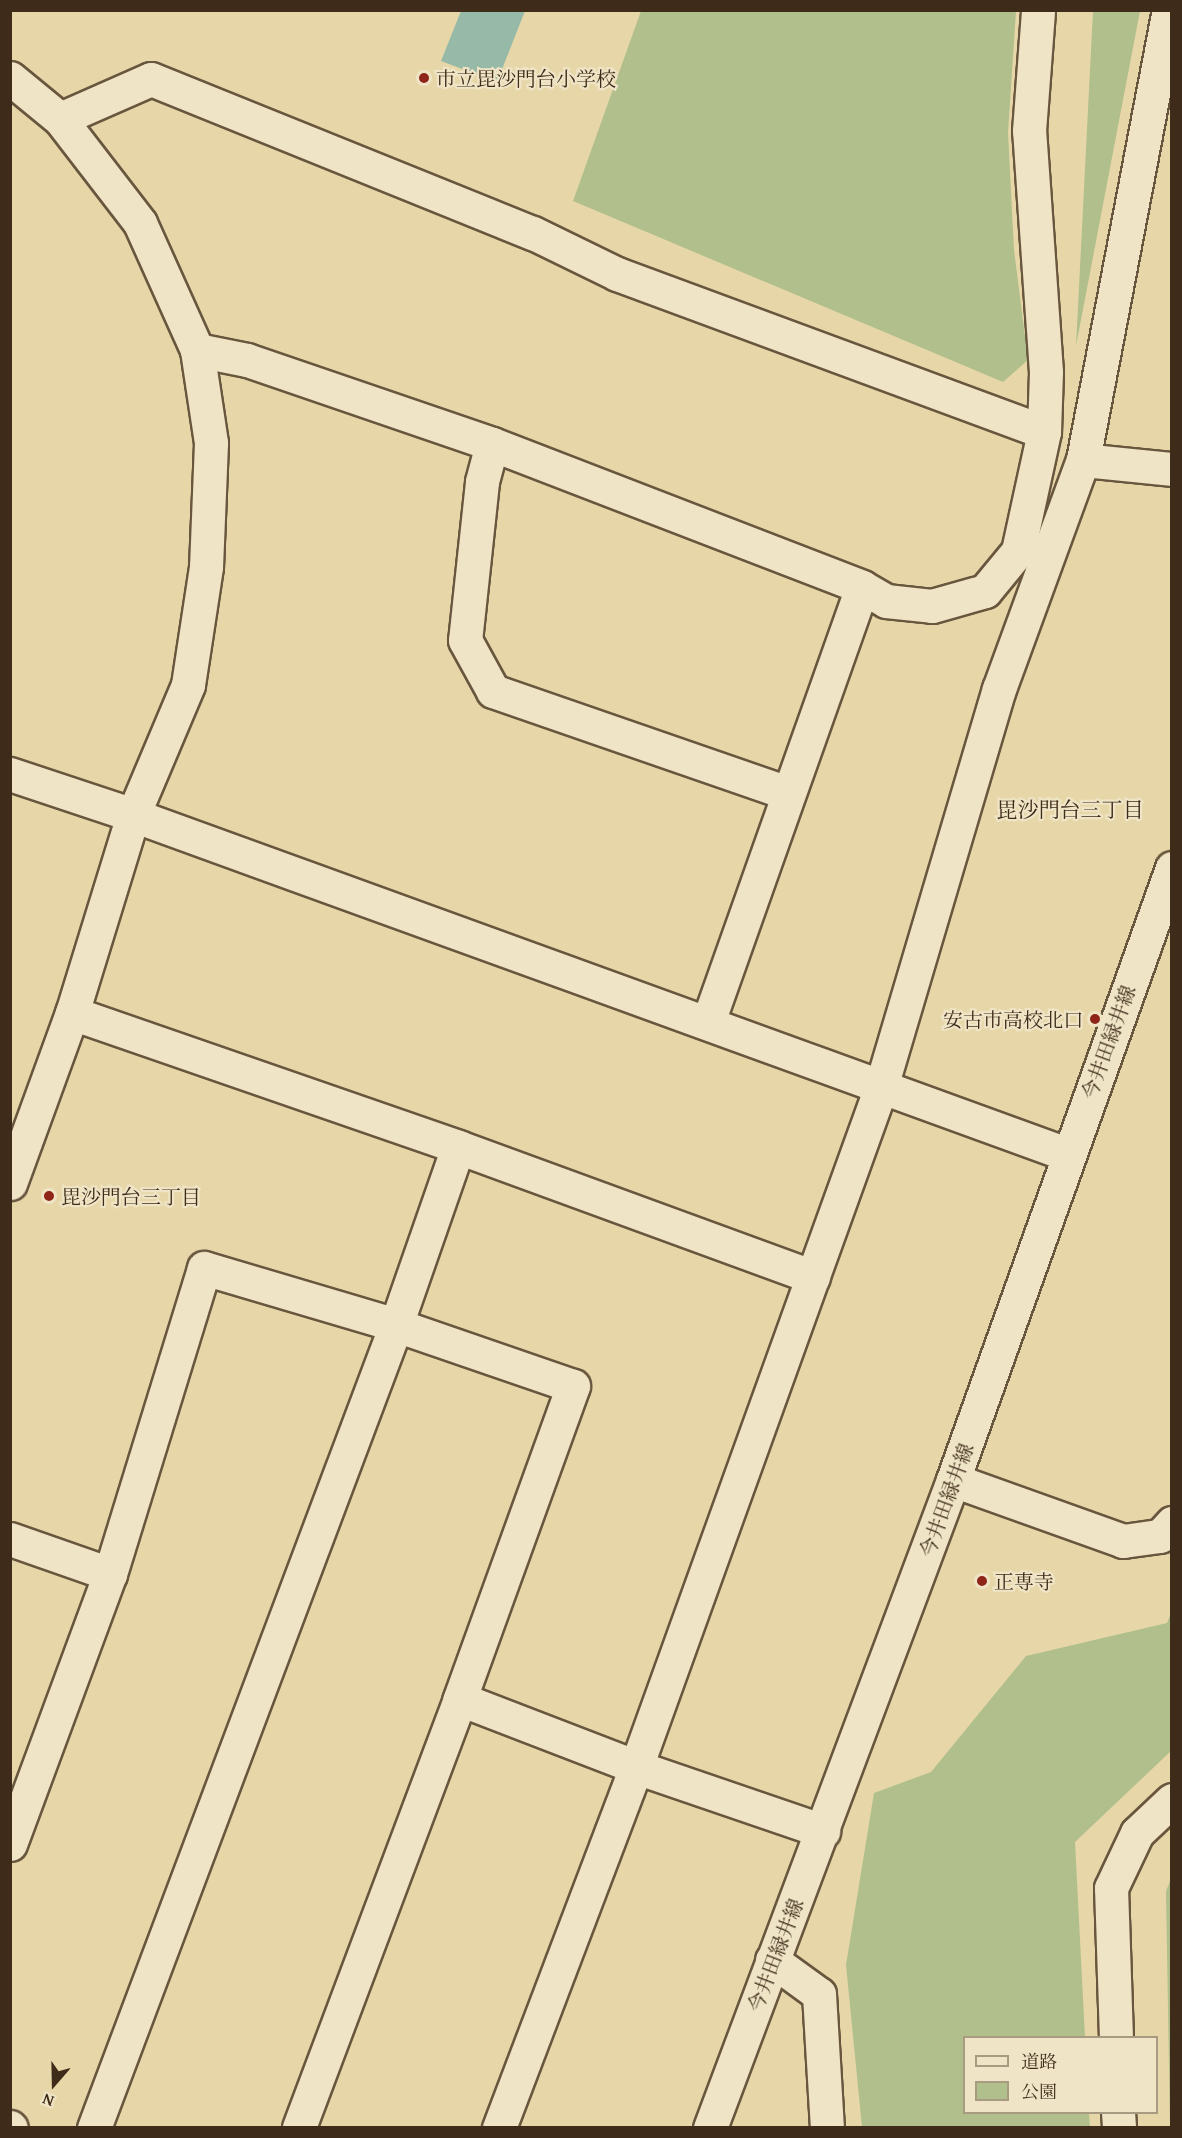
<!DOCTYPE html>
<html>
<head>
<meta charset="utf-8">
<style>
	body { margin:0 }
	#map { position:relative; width:1182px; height:2138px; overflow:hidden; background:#e7d7a8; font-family:"Gentium Book Plus","Noto Serif JP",serif }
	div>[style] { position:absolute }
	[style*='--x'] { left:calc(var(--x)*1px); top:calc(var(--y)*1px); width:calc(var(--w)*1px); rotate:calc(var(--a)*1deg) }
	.green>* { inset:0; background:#b0bf8c }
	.water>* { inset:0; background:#97baa8 }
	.roads { filter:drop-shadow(2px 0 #69563e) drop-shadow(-2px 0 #69563e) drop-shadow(0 2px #69563e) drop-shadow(0 -2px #69563e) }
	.street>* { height:33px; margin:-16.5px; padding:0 16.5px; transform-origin:16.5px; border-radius:16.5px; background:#efe5c6 }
	.secondary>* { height:33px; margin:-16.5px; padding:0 16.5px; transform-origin:16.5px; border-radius:16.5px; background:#efe5c6 }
	.dots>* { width:16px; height:16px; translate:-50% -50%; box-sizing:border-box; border:3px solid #efe5c6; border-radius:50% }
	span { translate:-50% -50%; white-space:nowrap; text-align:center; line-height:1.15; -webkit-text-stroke:4.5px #efe5c6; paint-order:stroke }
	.poi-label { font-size:20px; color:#3f2b1a }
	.left { translate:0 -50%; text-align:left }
	.right { translate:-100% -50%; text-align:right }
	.street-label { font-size:20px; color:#3f2b1a }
	.neighbourhood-label { font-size:21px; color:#3f2b1a }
	.frame { position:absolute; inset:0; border:12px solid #3f2b1a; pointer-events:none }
	.legend { position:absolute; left:963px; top:2036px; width:195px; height:78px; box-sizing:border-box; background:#efe5c6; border:2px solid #a99b81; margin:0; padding:8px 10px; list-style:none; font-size:18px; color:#3f2b1a }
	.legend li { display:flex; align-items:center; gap:12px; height:30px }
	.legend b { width:30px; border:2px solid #a99b81 }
	.north { position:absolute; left:24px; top:2054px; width:60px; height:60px; -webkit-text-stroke:4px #efe5c6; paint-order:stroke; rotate:200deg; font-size:16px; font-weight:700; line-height:24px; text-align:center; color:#3f2b1a }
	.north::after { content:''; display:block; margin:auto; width:21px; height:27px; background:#3f2b1a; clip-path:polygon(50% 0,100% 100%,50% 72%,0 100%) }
</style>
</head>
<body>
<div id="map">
	<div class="green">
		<div style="clip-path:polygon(641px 11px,1016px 11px,1008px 133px,1014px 250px,1028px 360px,1003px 382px,573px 201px)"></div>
		<div style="clip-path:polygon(1093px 11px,1140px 11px,1076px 346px)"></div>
		<div style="clip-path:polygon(1171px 1613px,1171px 1751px,1075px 1842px,1085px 2037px,964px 2038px,964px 2112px,1089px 2113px,1090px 2127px,862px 2127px,846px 1965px,874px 1793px,931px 1772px,1026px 1656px,1167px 1623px)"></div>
		<div style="clip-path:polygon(1171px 1879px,1172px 2127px,1170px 2128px,1166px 1891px)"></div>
	</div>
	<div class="water">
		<div style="clip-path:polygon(461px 11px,525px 11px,497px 82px,441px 61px)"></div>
	</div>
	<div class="roads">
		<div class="street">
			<div style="--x:60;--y:119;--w:99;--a:-23.7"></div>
			<div style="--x:151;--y:79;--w:412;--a:22"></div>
			<div style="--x:533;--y:233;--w:93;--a:26"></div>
			<div style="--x:617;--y:274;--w:455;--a:20.3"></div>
			<div style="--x:197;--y:350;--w:51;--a:11.3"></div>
			<div style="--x:247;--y:360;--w:259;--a:18.9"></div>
			<div style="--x:492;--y:444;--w:397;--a:21.1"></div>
			<div style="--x:862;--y:587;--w:28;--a:30"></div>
			<div style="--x:886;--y:601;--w:46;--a:6.2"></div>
			<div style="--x:932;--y:606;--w:55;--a:-15.8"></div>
			<div style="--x:985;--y:591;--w:52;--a:-50.5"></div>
			<div style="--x:1018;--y:551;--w:122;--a:-77.7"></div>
			<div style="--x:1044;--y:432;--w:60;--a:-88.1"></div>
			<div style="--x:1046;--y:372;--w:242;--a:-94"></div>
			<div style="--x:1029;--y:131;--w:121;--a:-85.7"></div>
			<div style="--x:492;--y:444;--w:39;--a:105"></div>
			<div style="--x:482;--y:482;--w:159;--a:96.1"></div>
			<div style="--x:465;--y:640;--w:58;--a:61.2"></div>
			<div style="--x:493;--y:691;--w:311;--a:19.1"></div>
			<div style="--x:1083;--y:460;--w:89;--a:5.8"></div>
			<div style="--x:10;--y:774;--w:130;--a:18.4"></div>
			<div style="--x:72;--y:1013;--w:409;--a:19.1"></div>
			<div style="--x:458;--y:1147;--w:378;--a:20.1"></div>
			<div style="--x:708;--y:1022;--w:461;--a:-70.5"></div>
			<div style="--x:953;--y:1480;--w:181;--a:19.7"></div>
			<div style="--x:1123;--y:1541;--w:37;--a:-8"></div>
			<div style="--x:1160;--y:1536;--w:18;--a:-47"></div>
			<div style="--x:10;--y:1539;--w:106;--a:19.3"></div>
			<div style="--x:460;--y:1699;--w:189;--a:21.1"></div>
			<div style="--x:636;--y:1767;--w:198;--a:18.9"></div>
			<div style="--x:10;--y:1844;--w:288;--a:-69.7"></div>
			<div style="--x:110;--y:1574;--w:320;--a:-72.9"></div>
			<div style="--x:204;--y:1268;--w:200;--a:16.5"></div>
			<div style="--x:396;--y:1325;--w:187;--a:19"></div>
			<div style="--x:573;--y:1386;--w:333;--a:109.9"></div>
			<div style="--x:460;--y:1699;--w:458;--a:110.6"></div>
			<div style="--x:772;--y:1960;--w:58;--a:35.9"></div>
			<div style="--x:819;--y:1994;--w:134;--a:86.6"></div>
			<div style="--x:1116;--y:2038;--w:150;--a:-91.9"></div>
			<div style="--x:1111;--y:1888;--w:61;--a:-64.7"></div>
			<div style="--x:1137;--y:1833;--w:48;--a:-43.3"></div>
			<div style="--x:1118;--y:2112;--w:16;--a:86"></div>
			<div style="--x:10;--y:2127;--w:1;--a:45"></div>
			<div style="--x:94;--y:2128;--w:858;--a:-69.39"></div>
			<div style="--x:396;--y:1325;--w:188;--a:-70.8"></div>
			<div style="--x:499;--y:2128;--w:386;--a:-69.2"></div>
			<div style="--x:636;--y:1767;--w:723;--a:-70.19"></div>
			<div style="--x:881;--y:1087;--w:415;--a:-73.5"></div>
			<div style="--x:999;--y:689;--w:244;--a:-69.9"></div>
			<div style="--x:1083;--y:460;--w:458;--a:-79.2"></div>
		</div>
		<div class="secondary">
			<div style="--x:10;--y:78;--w:65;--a:39.4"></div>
			<div style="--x:60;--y:119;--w:131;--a:52.4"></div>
			<div style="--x:140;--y:223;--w:139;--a:65.8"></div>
			<div style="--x:197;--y:350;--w:94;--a:81.4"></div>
			<div style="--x:211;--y:443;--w:124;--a:92.3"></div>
			<div style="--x:206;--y:567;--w:119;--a:98.7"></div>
			<div style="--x:188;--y:685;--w:141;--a:112.9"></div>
			<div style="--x:133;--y:815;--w:207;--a:107.1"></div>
			<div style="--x:72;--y:1013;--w:181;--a:110"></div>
			<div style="--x:133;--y:815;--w:994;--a:19.95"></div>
			<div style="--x:710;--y:2128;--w:692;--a:-69.44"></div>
			<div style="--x:953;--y:1480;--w:650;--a:-70.31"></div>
		</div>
	</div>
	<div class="dots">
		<div style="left:424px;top:78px;background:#8f2418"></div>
		<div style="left:1095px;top:1019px;background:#8f2418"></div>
		<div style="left:49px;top:1196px;background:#8f2418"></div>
		<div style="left:982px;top:1581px;background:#8f2418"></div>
	</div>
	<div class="poi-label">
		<span class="left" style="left:436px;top:78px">市立毘沙門台小学校</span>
		<span class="right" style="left:1083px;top:1019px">安古市高校北口</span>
		<span class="left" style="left:61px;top:1196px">毘沙門台三丁目</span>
		<span class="left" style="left:994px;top:1581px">正専寺</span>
	</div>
	<div class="street-label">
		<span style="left:1108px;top:1042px;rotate:-70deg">今井田緑井線</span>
		<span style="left:946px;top:1500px;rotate:-70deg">今井田緑井線</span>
		<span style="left:775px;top:1955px;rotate:-69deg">今井田緑井線</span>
	</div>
	<div class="neighbourhood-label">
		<span style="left:1070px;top:810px">毘沙門台三丁目</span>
	</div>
	<div class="frame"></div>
	<ul class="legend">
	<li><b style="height:8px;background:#efe5c6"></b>道路</li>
	<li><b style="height:16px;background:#b0bf8c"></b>公園</li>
	</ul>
	<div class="north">N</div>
</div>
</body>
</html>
